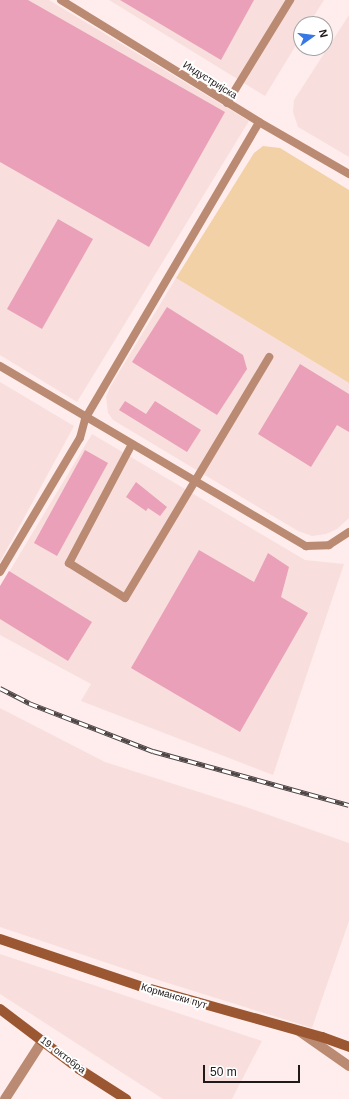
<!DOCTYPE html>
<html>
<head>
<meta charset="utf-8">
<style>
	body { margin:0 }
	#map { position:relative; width:349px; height:1099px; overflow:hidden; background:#feedec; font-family:Helvetica,sans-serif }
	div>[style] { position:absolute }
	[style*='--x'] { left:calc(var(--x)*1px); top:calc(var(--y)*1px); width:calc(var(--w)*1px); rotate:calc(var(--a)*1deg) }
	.built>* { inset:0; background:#f8dfdd }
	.green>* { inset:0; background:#f3d1a7 }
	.building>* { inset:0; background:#e9a0b8 }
	.lane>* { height:8px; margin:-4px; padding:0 4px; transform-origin:4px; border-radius:4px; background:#ba8a72 }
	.street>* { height:10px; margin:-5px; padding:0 5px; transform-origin:5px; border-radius:5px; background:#ba8a72 }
	.secondary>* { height:10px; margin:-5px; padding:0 5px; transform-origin:5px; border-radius:5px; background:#9b5732 }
	.rail>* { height:4.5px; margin-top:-2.25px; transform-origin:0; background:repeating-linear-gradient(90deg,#fff 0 9px,#4e4646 0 18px); box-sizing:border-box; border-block:1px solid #4e4646 }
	span { translate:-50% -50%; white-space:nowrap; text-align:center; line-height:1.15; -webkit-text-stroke:4px #fff; paint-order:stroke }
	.street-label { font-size:10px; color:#1f1919 }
	.north { position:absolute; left:293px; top:16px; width:40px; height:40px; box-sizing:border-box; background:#fff; border:1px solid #a5a3a3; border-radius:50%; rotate:76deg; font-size:11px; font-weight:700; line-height:16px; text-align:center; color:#1f1919 }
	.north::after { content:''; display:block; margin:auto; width:14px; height:18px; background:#3778e6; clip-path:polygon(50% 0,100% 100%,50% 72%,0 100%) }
	.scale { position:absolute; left:203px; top:1065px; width:97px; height:18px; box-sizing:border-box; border:2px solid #1f1919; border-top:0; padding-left:5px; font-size:12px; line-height:14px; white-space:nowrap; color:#1f1919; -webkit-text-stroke:3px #fff; paint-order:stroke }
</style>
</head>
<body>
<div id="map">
	<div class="built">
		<div style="clip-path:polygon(0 0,49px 0,249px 121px,77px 402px,0 355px)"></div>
		<div style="clip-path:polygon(109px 0,324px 0,309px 24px,301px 24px,301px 37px,265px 96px)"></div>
		<div style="clip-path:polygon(349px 15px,349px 157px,298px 127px,293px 112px,294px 100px)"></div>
		<div style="clip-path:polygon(176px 278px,349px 383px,349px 518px,337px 529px,326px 534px,312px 536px,298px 531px,113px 420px,108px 413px,106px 397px,110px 387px)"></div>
		<div style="clip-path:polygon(0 382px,74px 426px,0 562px)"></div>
		<div style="clip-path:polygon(92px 434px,305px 560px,344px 564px,273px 775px,81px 701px,91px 684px,0 635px,0 587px)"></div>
		<div style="clip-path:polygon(0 708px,105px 762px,246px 807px,349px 843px,349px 921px,312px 1028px,155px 979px,0 927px)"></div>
		<div style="clip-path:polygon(0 954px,262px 1041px,232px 1099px,163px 1099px,0 994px)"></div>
	</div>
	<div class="green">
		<div style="clip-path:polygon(263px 146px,280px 148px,349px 190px,349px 383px,176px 278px,254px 153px)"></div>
	</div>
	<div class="building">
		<div style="clip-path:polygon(0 0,28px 0,225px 112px,149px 247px,0 162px)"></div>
		<div style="clip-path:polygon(120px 0,254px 0,221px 60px)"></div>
		<div style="clip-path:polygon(58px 219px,93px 239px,42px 329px,7px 309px)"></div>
		<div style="clip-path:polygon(167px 307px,243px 355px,247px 369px,217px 415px,132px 362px)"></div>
		<div style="clip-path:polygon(300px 364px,349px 394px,349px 432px,337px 425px,311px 467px,258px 434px)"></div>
		<div style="clip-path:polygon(125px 401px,146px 414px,155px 401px,201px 430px,187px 452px,119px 410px)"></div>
		<div style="clip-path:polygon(85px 450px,108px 463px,57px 556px,34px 543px)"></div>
		<div style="clip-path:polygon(136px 482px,167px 507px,160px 516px,148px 508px,146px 511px,126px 497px)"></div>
		<div style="clip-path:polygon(199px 550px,254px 582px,268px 553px,289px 567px,281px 597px,308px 613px,240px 732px,131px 668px)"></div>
		<div style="clip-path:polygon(9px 571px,92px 622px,68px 661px,0 619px,0 586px)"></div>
	</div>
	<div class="lane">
		<div style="--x:61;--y:0;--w:233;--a:31.6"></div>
		<div style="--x:259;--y:122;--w:104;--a:30"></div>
		<div style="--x:227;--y:103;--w:121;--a:-58.5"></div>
		<div style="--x:0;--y:366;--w:355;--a:30.5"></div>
		<div style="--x:306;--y:546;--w:23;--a:-2"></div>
		<div style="--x:329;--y:545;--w:24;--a:-33"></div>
		<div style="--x:132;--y:444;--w:135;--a:117.9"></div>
		<div style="--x:69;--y:563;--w:66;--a:32"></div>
		<div style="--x:125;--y:598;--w:281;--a:-59.1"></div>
		<div style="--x:0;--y:572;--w:156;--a:-59.2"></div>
		<div style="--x:80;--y:438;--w:20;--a:-75"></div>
		<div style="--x:85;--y:419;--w:344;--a:-59.6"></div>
	</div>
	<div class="street">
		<div style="--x:299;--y:1031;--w:61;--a:35"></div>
		<div style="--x:5;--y:1099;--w:70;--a:-57.2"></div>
	</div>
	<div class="secondary">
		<div style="--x:0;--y:939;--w:148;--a:18.6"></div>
		<div style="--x:140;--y:986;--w:189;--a:15.7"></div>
		<div style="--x:322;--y:1037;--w:29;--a:20"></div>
		<div style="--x:0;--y:1009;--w:99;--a:37.2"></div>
		<div style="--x:79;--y:1069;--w:56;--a:32.6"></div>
	</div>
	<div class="rail">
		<div style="--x:0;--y:688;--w:33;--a:27"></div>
		<div style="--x:29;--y:703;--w:133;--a:21.2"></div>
		<div style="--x:153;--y:751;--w:203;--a:15.4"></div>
	</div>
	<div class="street-label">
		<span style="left:210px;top:80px;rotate:32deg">Индустријска</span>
		<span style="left:174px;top:996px;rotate:16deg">Кормански пут</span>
		<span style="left:63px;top:1055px;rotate:37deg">19. октобра</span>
	</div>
	<div class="north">N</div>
	<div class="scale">50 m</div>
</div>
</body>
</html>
